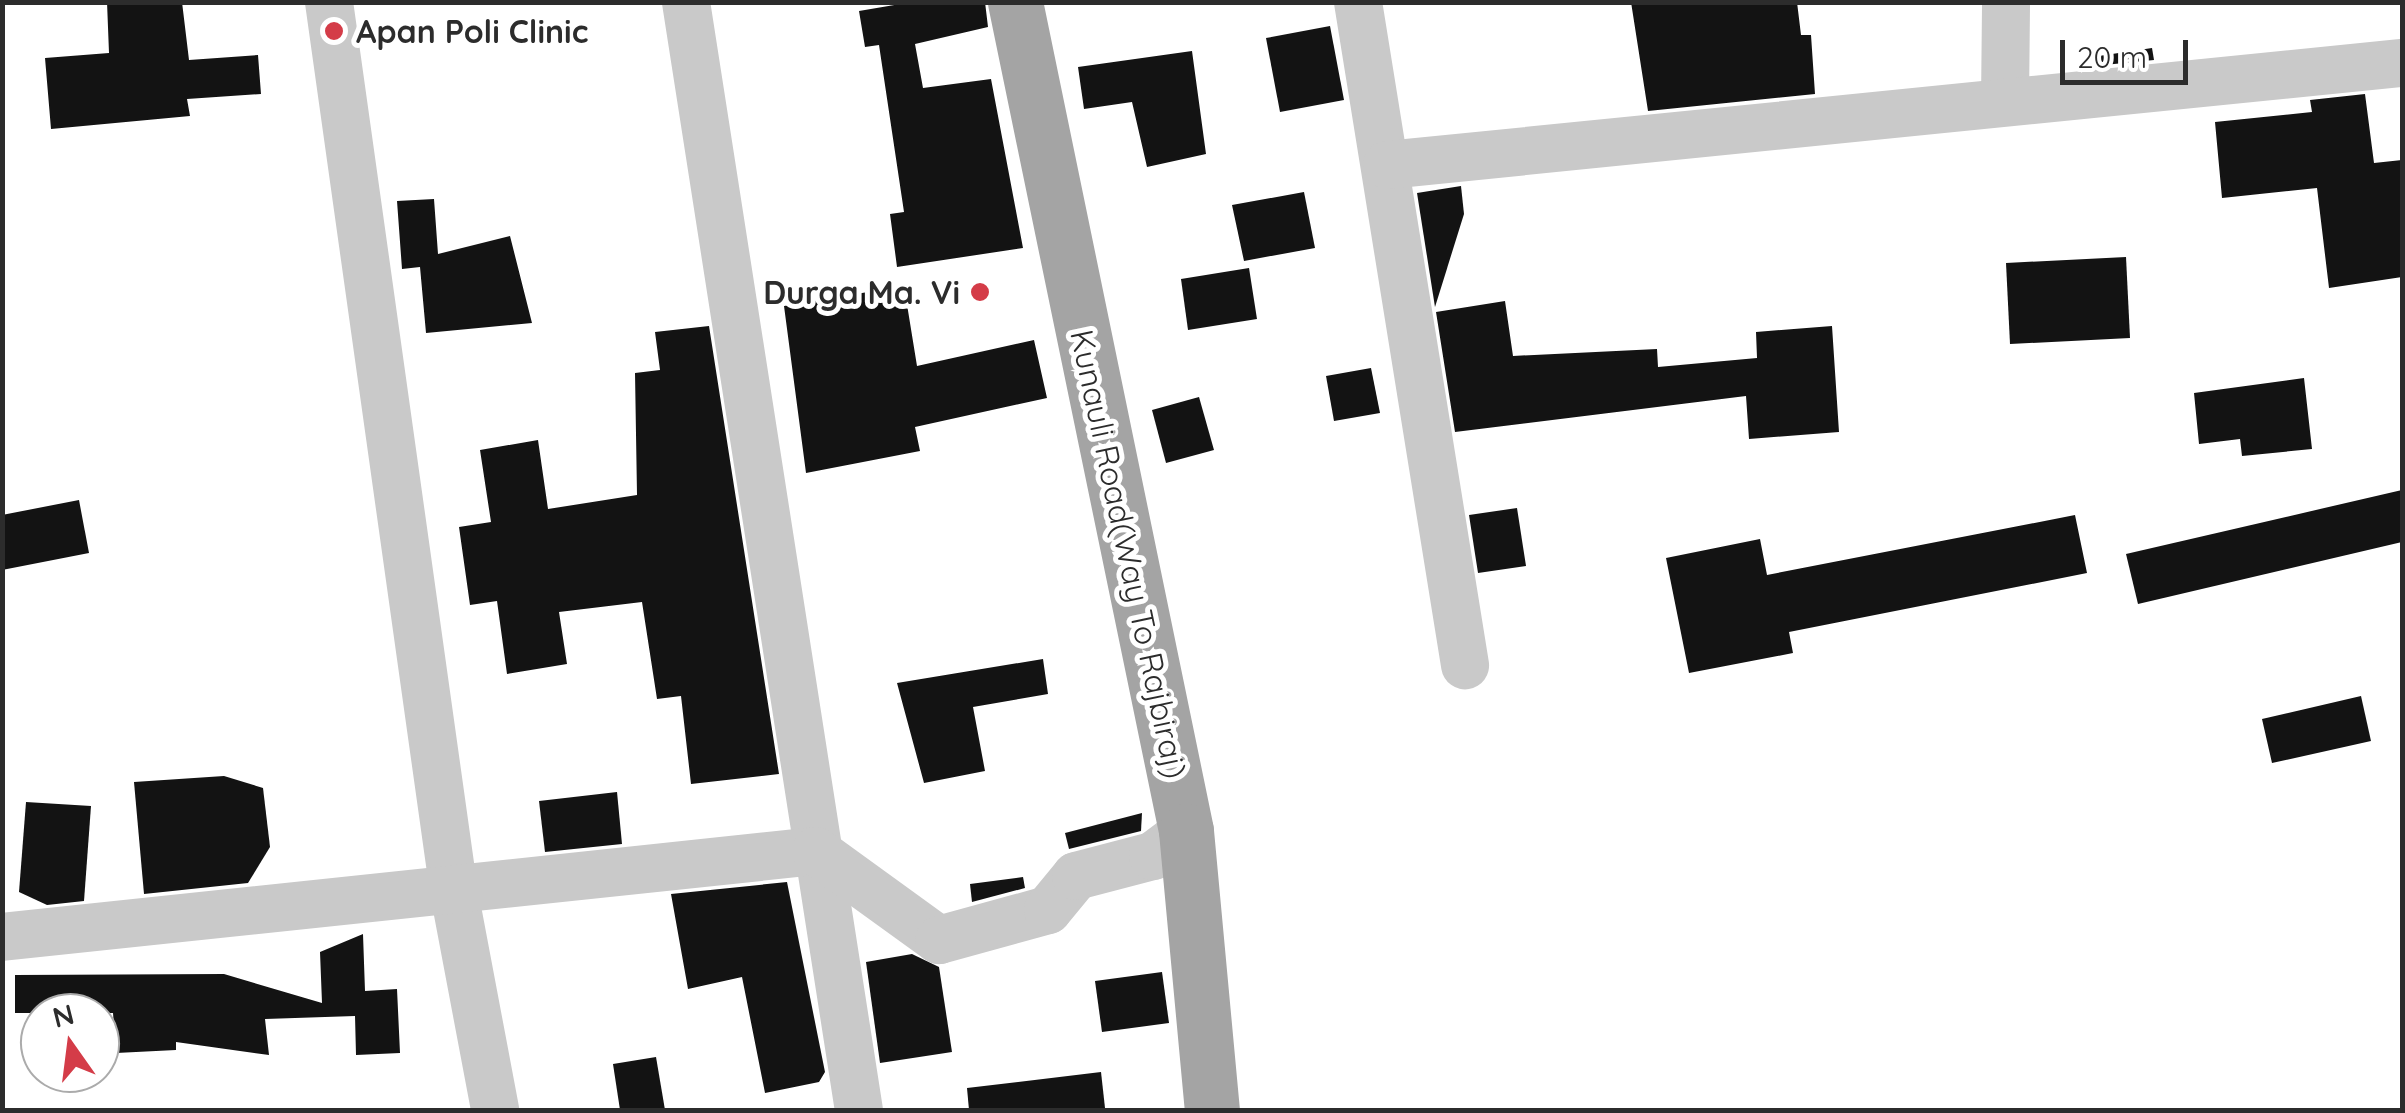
<!DOCTYPE html>
<html>
<head>
<meta charset="utf-8">
<style>
	body { margin:0 }
	#map { position:relative; width:2405px; height:1113px; overflow:hidden; background:#fff; font-family:Quicksand,sans-serif }
	div>[style] { position:absolute }
	[style*='--x'] { left:calc(var(--x)*1px); top:calc(var(--y)*1px); width:calc(var(--w)*1px); rotate:calc(var(--a)*1deg) }
	.building>* { inset:0; background:#131313 }
	.minor>* { height:48px; margin:-24px; padding:0 24px; transform-origin:24px; border-radius:24px; background:#c9c9c9 }
	.major>* { height:55px; margin:-27.5px; padding:0 27.5px; transform-origin:27.5px; border-radius:27.5px; background:#a4a4a4 }
	.dots>* { width:28px; height:28px; translate:-50% -50%; box-sizing:border-box; border:5px solid #fff; border-radius:50% }
	span { translate:-50% -50%; white-space:nowrap; text-align:center; line-height:1.15; -webkit-text-stroke:10px #fff; paint-order:stroke }
	.poi-label { font-size:32px; color:#2c2c2c; font-weight:700 }
	.left { translate:0 -50%; text-align:left }
	.right { translate:-100% -50%; text-align:right }
	.street-label { font-size:32px; color:#2c2c2c }
	.frame { position:absolute; inset:0; border:5px solid #2c2c2c; pointer-events:none }
	.north { position:absolute; left:20px; top:993px; width:100px; height:100px; box-sizing:border-box; background:#fff; border:2px solid #ababab; border-radius:50%; rotate:346deg; font-size:28px; font-weight:700; line-height:40px; text-align:center; color:#2c2c2c }
	.north::after { content:''; display:block; margin:auto; width:35px; height:45px; background:#d43c48; clip-path:polygon(50% 0,100% 100%,50% 72%,0 100%) }
	.scale { position:absolute; left:2060px; top:40px; width:128px; height:45px; box-sizing:border-box; border:5px solid #2c2c2c; border-top:0; padding-left:12px; font-size:30px; line-height:35px; white-space:nowrap; color:#2c2c2c; -webkit-text-stroke:8px #fff; paint-order:stroke }
</style>
</head>
<body>
<div id="map">
	<div class="building">
		<div style="clip-path:polygon(107px 2px,182px 2px,189px 60px,258px 55px,261px 94px,187px 99px,190px 116px,51px 129px,45px 58px,109px 53px)"></div>
		<div style="clip-path:polygon(912px 2px,985px 2px,988px 27px,915px 44px,923px 88px,991px 79px,1023px 248px,897px 267px,890px 214px,904px 212px,879px 45px,865px 47px,859px 11px)"></div>
		<div style="clip-path:polygon(1631px 2px,1797px 2px,1801px 35px,1811px 35px,1815px 94px,1648px 111px)"></div>
		<div style="clip-path:polygon(1330px 26px,1344px 100px,1280px 112px,1266px 38px)"></div>
		<div style="clip-path:polygon(2152px 48px,2154px 60px,2094px 66px,2092px 57px)"></div>
		<div style="clip-path:polygon(1192px 51px,1206px 154px,1147px 167px,1132px 102px,1084px 109px,1078px 67px)"></div>
		<div style="clip-path:polygon(2365px 94px,2374px 163px,2402px 160px,2402px 277px,2329px 288px,2317px 188px,2222px 198px,2215px 122px,2312px 112px,2310px 100px)"></div>
		<div style="clip-path:polygon(1461px 186px,1464px 214px,1435px 307px,1417px 193px)"></div>
		<div style="clip-path:polygon(1304px 192px,1315px 248px,1244px 261px,1232px 205px)"></div>
		<div style="clip-path:polygon(434px 199px,438px 254px,510px 236px,532px 323px,426px 333px,420px 267px,402px 269px,397px 201px)"></div>
		<div style="clip-path:polygon(2126px 257px,2130px 338px,2010px 344px,2006px 263px)"></div>
		<div style="clip-path:polygon(1249px 268px,1257px 319px,1188px 330px,1181px 279px)"></div>
		<div style="clip-path:polygon(904px 286px,917px 366px,1034px 340px,1047px 398px,915px 427px,920px 451px,806px 473px,784px 306px)"></div>
		<div style="clip-path:polygon(1505px 301px,1513px 356px,1657px 349px,1658px 367px,1757px 358px,1756px 332px,1832px 326px,1839px 432px,1749px 439px,1746px 396px,1455px 432px,1436px 312px)"></div>
		<div style="clip-path:polygon(709px 326px,779px 774px,691px 784px,681px 696px,657px 699px,642px 602px,559px 612px,567px 664px,507px 674px,497px 601px,470px 605px,459px 527px,491px 522px,480px 450px,538px 440px,548px 509px,637px 495px,635px 373px,660px 370px,655px 332px)"></div>
		<div style="clip-path:polygon(1371px 368px,1380px 413px,1334px 421px,1326px 376px)"></div>
		<div style="clip-path:polygon(2304px 378px,2312px 449px,2242px 456px,2240px 439px,2199px 444px,2194px 393px)"></div>
		<div style="clip-path:polygon(1199px 397px,1214px 450px,1166px 463px,1152px 410px)"></div>
		<div style="clip-path:polygon(2402px 490px,2402px 542px,2138px 604px,2126px 554px)"></div>
		<div style="clip-path:polygon(79px 500px,89px 553px,2px 570px,2px 515px)"></div>
		<div style="clip-path:polygon(1517px 508px,1526px 566px,1478px 573px,1469px 515px)"></div>
		<div style="clip-path:polygon(2075px 515px,2087px 573px,1789px 632px,1793px 653px,1689px 673px,1666px 558px,1760px 539px,1767px 575px)"></div>
		<div style="clip-path:polygon(1043px 659px,1048px 694px,973px 707px,985px 771px,924px 783px,897px 683px)"></div>
		<div style="clip-path:polygon(2361px 696px,2371px 741px,2272px 763px,2262px 719px)"></div>
		<div style="clip-path:polygon(224px 776px,263px 788px,270px 847px,248px 883px,144px 894px,134px 782px)"></div>
		<div style="clip-path:polygon(617px 792px,622px 844px,545px 852px,539px 801px)"></div>
		<div style="clip-path:polygon(26px 802px,91px 806px,84px 901px,47px 905px,19px 892px)"></div>
		<div style="clip-path:polygon(1142px 813px,1141px 831px,1069px 849px,1065px 833px)"></div>
		<div style="clip-path:polygon(1023px 877px,1025px 888px,972px 902px,970px 884px)"></div>
		<div style="clip-path:polygon(787px 882px,825px 1072px,819px 1082px,765px 1093px,742px 977px,688px 989px,671px 894px)"></div>
		<div style="clip-path:polygon(363px 934px,365px 991px,397px 989px,400px 1053px,356px 1055px,355px 1016px,265px 1019px,269px 1055px,176px 1042px,176px 1050px,116px 1053px,113px 1013px,15px 1013px,15px 975px,224px 974px,322px 1003px,320px 952px)"></div>
		<div style="clip-path:polygon(912px 954px,939px 967px,952px 1052px,880px 1063px,866px 962px)"></div>
		<div style="clip-path:polygon(1162px 972px,1169px 1023px,1102px 1032px,1095px 981px)"></div>
		<div style="clip-path:polygon(656px 1057px,665px 1110px,620px 1110px,613px 1064px)"></div>
		<div style="clip-path:polygon(1101px 1072px,1105px 1108px,969px 1110px,967px 1088px)"></div>
	</div>
	<div class="minor">
		<div style="--x:329;--y:2;--w:899;--a:82.01"></div>
		<div style="--x:454;--y:892;--w:222;--a:79.3"></div>
		<div style="--x:686;--y:2;--w:1121;--a:81.13"></div>
		<div style="--x:1358;--y:2;--w:672;--a:80.83"></div>
		<div style="--x:2005;--y:102;--w:100;--a:-89.4"></div>
		<div style="--x:1387;--y:165;--w:1020;--a:-5.74"></div>
		<div style="--x:2;--y:937;--w:819;--a:-6.03"></div>
		<div style="--x:816;--y:851;--w:152;--a:35.9"></div>
		<div style="--x:939;--y:940;--w:113;--a:-15.4"></div>
		<div style="--x:1048;--y:910;--w:44;--a:-50.5"></div>
		<div style="--x:1076;--y:876;--w:80;--a:-14.6"></div>
		<div style="--x:1153;--y:856;--w:41;--a:-37.1"></div>
	</div>
	<div class="major">
		<div style="--x:1015;--y:2;--w:846;--a:78.34"></div>
		<div style="--x:1186;--y:831;--w:280;--a:84.7"></div>
	</div>
	<div class="dots">
		<div style="left:334px;top:31px;background:#d43c48"></div>
		<div style="left:980px;top:292px;background:#d43c48"></div>
	</div>
	<div class="poi-label">
		<span class="left" style="left:356px;top:31px">Apan Poli Clinic</span>
		<span class="right" style="left:960px;top:292px">Durga Ma. Vi</span>
	</div>
	<div class="street-label">
		<span style="left:1129px;top:554px;rotate:78deg">Kunauli Road(Way To Rajbiraj)</span>
	</div>
	<div class="frame"></div>
	<div class="north">N</div>
	<div class="scale">20 m</div>
</div>
</body>
</html>
